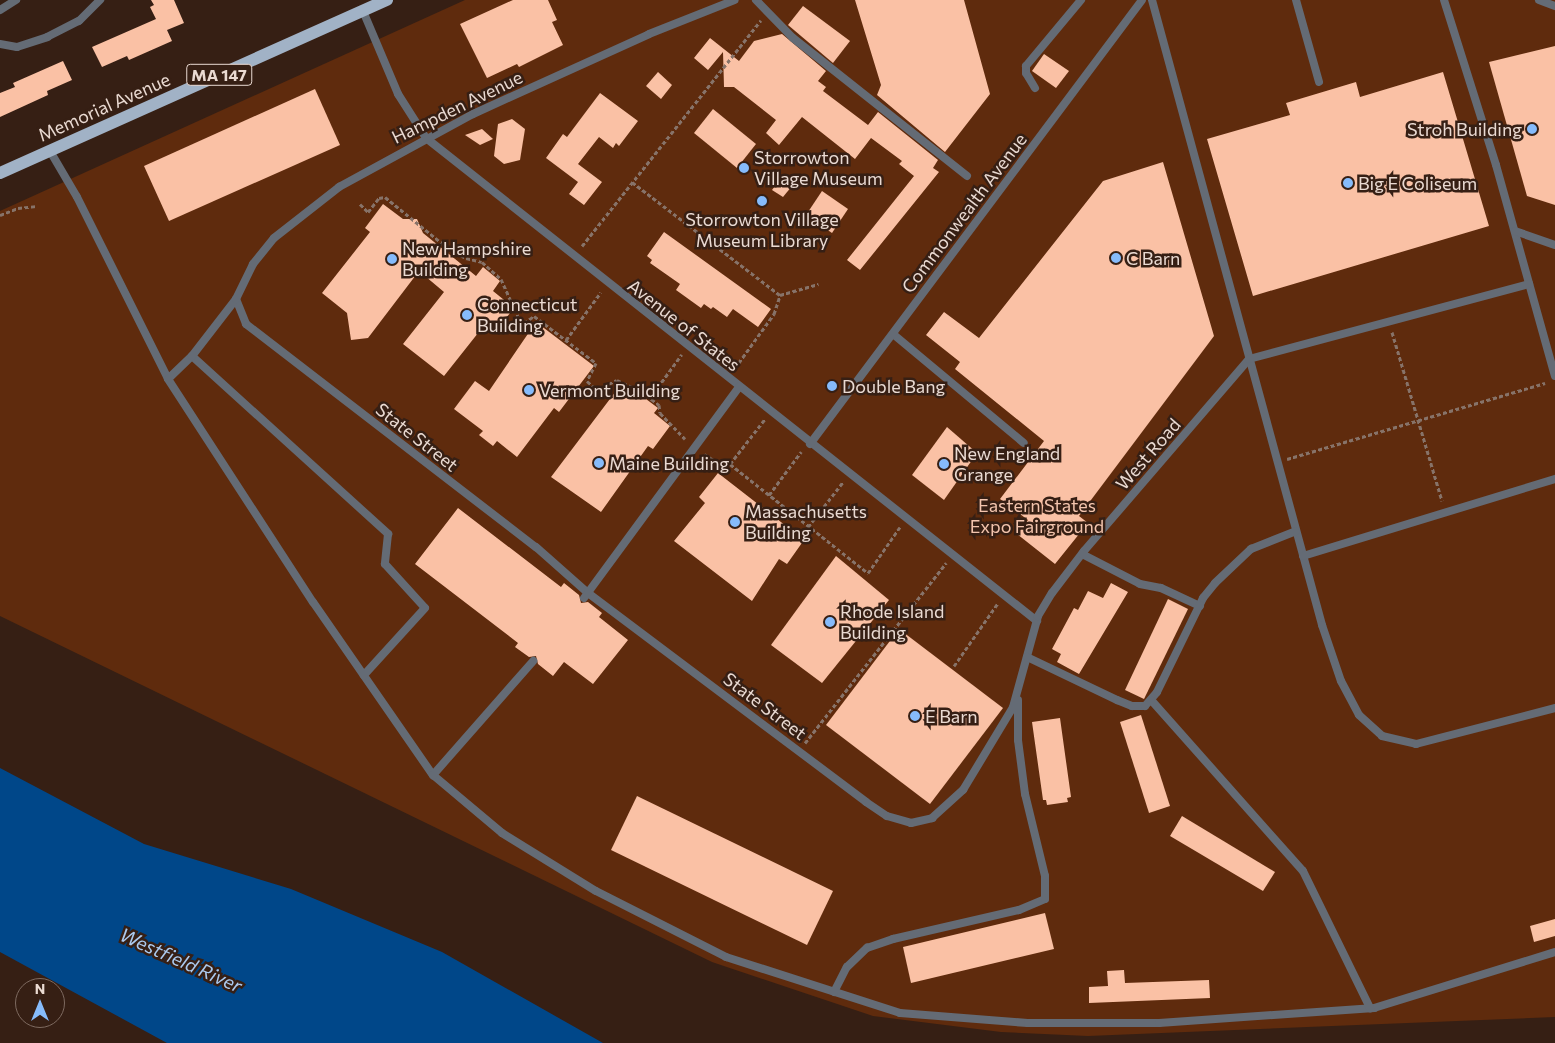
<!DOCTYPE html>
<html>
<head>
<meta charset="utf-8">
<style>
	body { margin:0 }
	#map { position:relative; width:1555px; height:1043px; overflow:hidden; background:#361f14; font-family:Commissioner,sans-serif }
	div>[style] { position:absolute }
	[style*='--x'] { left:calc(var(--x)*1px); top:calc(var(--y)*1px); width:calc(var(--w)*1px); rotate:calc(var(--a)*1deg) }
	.green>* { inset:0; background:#5f2b0d }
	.water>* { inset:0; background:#004789 }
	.building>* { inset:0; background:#fac1a5 }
	.path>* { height:3px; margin-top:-1.5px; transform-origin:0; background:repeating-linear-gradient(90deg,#877369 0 4px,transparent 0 6.5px) }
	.service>* { height:8px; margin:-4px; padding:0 4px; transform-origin:4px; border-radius:4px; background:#646b75 }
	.primary>* { height:12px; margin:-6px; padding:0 6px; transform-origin:6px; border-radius:6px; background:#a1b2c6 }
	.dots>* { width:14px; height:14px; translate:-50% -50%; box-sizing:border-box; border:2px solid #361f14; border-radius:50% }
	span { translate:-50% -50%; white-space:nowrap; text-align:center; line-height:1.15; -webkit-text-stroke:5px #361f14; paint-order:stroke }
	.shield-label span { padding:1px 4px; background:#361f14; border:1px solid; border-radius:4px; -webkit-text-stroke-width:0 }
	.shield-label { font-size:16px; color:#eadad2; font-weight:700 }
	.street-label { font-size:18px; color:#eadad2 }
	.poi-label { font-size:18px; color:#eadad2 }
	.right { translate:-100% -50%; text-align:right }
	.left { translate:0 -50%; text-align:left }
	.park-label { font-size:18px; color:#f3c4ad }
	.water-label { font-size:19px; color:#abcaef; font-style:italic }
	.north { position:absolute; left:15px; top:978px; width:50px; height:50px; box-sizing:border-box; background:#361f14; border:1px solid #7e6a60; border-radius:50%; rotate:0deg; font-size:14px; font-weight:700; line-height:20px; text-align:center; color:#eadad2 }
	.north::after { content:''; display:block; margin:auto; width:18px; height:22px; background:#86bbfb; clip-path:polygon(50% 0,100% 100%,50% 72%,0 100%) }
</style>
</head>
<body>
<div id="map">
	<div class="green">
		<div style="clip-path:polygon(465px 0,1555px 0,1555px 1017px,1088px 1036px,1001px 1032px,873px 1016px,712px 962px,0 616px,0 211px)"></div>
	</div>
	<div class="water">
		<div style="clip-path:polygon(0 768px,144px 844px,291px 889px,442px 952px,603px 1043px,167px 1043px,0 952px)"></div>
	</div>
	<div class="building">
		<div style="clip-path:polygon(151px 0,174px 0,184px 23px,167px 30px,172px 41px,129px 60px,127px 56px,102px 67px,92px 47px,156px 19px,150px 7px,154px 5px)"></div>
		<div style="clip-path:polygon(513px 0,548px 0,557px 20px,552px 22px,563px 45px,519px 67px,517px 64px,487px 78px,460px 24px)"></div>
		<div style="clip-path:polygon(855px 0,964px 0,990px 94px,945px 152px,877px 95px,881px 85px)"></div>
		<div style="clip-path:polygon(803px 6px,850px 41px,833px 63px,788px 25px)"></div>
		<div style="clip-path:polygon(782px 34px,826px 71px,818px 81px,826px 87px,823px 91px,868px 125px,878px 112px,938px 160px,933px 168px,939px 172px,860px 270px,847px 260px,914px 176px,899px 164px,902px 161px,871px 138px,855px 159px,802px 117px,779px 145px,766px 133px,776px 120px,734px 87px,724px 87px,723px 52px,708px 70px,694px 58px,710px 38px,739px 61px,754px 41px)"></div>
		<div style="clip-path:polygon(1555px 46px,1555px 205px,1527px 196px,1489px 62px)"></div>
		<div style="clip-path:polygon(1044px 54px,1069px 71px,1056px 88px,1032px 71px)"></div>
		<div style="clip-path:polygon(63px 61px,72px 80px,47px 91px,48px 95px,0 117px,0 93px,15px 87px,13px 83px)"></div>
		<div style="clip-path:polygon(658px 72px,672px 85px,661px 99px,646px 86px)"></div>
		<div style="clip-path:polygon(1443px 72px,1489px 226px,1253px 296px,1207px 139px,1290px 115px,1286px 103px,1356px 82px,1360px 97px)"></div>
		<div style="clip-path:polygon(315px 89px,340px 145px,169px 221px,144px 166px)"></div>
		<div style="clip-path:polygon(600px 93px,638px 121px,619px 146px,616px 143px,613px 148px,599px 137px,578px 164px,602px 182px,584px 205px,569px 194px,578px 182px,546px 158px,563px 134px,567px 137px)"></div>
		<div style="clip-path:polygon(713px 109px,756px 144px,737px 168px,694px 133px)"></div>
		<div style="clip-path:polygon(512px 119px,525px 129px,520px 160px,504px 164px,494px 156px,498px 124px)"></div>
		<div style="clip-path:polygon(482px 129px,493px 139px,480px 145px,465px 135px)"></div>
		<div style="clip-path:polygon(1163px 162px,1214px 336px,1079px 516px,1088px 523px,1055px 564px,1017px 534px,1028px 520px,1000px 499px,1044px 441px,955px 369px,960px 362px,926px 335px,944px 312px,979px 338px,1103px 181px)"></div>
		<div style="clip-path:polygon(781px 178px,792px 186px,783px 197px,772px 190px)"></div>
		<div style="clip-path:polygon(822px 191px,848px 209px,832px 233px,806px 215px)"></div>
		<div style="clip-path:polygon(383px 204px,403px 219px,417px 219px,423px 233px,476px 276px,483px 267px,500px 281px,493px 291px,514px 308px,496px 331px,486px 323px,444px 376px,403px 344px,444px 292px,419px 271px,368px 338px,351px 340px,347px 313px,322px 293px,370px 232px,365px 228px)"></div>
		<div style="clip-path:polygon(664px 232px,771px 309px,758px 327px,733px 309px,727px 317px,713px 307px,711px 309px,704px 304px,701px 308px,676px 290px,680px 284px,650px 263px,652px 260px,647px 256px)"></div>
		<div style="clip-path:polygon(536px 322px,594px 366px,559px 412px,554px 408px,517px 457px,497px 441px,493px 446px,479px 435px,483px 431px,454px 409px,475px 381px,489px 391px)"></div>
		<div style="clip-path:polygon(619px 387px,634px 398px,638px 393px,658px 408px,654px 413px,670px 426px,653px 449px,648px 446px,601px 512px,551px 477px)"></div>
		<div style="clip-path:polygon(947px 427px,977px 453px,944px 500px,912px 475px)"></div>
		<div style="clip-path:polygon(718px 473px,804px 540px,787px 564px,779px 559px,752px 601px,674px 541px,705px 503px,699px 497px)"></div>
		<div style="clip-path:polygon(458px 508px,561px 587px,564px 583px,579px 595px,581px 603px,588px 602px,602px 613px,599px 617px,628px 640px,593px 684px,564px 662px,553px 676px,538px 664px,536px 656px,529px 657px,515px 647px,518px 643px,415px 564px)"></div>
		<div style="clip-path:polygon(836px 556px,889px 600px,822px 683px,771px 645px)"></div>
		<div style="clip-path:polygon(1111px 583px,1128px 592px,1079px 674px,1057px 662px,1061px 654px,1052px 649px,1074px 608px,1078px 610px,1088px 591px,1103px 598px)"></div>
		<div style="clip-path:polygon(1168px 599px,1188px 609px,1144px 699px,1125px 690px)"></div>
		<div style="clip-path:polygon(899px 629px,1003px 708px,930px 804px,826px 725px)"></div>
		<div style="clip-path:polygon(1141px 715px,1170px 806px,1149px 813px,1120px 722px)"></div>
		<div style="clip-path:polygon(1060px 718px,1071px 797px,1067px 798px,1068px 802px,1047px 805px,1046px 800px,1043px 800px,1032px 722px)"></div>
		<div style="clip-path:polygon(637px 796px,833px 891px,807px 945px,611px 850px)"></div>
		<div style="clip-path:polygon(1182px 816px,1275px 872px,1263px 891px,1170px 836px)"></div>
		<div style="clip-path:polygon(1045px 913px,1054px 949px,911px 983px,903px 947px)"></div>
		<div style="clip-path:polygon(1555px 919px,1555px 936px,1534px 942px,1530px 926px)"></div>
		<div style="clip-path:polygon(1124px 970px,1125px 983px,1209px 980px,1210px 998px,1089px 1003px,1089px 987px,1108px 986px,1107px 971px)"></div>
	</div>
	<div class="path">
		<div style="--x:632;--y:182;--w:186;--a:37.4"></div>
		<div style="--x:780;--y:295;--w:40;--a:-16"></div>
		<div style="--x:360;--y:204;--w:11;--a:45"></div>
		<div style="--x:368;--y:212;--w:18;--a:-52"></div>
		<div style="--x:379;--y:198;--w:6;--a:-9"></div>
		<div style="--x:385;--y:197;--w:76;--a:39.1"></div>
		<div style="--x:444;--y:245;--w:26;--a:31"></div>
		<div style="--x:466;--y:258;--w:16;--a:14"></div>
		<div style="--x:482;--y:262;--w:25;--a:42"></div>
		<div style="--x:501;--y:279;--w:44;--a:65.8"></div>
		<div style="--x:519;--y:319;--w:6;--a:39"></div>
		<div style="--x:524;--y:323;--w:12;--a:-35"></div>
		<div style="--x:534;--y:316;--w:78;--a:37.2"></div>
		<div style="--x:596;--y:363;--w:20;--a:117"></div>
		<div style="--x:587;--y:381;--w:13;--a:42"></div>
		<div style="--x:597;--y:390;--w:22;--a:-27"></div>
		<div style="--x:617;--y:380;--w:26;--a:25"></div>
		<div style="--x:641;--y:391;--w:23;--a:38"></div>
		<div style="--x:659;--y:405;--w:8;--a:83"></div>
		<div style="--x:660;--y:413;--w:36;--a:46"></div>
		<div style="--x:0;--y:215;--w:19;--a:-21"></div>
		<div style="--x:18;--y:208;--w:18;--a:-6"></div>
		<div style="--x:582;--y:246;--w:288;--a:-51.6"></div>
		<div style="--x:1392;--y:332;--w:176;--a:73.5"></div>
		<div style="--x:566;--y:340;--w:59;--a:-53.9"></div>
		<div style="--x:735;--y:368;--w:67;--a:-54.2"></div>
		<div style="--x:774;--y:314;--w:20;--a:-72"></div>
		<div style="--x:650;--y:398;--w:54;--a:-54"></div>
		<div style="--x:704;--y:454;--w:15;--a:32"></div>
		<div style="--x:717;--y:462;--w:13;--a:9"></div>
		<div style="--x:730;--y:464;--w:176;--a:38.3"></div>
		<div style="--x:868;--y:573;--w:56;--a:-55.2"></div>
		<div style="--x:1287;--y:459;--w:269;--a:-16.4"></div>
		<div style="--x:730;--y:464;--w:57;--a:-52.1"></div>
		<div style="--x:769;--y:495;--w:54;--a:-53.3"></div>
		<div style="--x:808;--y:527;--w:57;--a:-52.1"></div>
		<div style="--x:954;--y:666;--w:77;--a:-55.1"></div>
		<div style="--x:805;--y:743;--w:229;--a:-51.9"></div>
	</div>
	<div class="service">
		<div style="--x:756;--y:0;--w:53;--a:45.8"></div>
		<div style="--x:793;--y:38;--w:222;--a:38.4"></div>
		<div style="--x:1152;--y:0;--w:648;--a:74.78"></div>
		<div style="--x:1322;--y:625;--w:59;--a:71.3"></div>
		<div style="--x:1341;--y:681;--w:38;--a:62"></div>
		<div style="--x:1359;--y:715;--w:31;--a:42"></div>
		<div style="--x:1382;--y:736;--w:35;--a:13"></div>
		<div style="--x:1416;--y:744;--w:144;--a:-14.5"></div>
		<div style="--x:1296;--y:0;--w:85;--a:74.3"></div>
		<div style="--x:1444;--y:0;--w:173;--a:72.5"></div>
		<div style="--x:1496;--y:165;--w:219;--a:74.4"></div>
		<div style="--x:1539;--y:0;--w:17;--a:21"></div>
		<div style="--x:0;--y:10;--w:19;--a:-32"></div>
		<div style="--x:363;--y:11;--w:90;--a:67.1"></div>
		<div style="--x:398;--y:94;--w:52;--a:57.5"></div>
		<div style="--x:426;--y:138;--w:779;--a:38.33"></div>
		<div style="--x:0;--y:44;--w:17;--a:10"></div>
		<div style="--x:17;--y:47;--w:32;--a:-18"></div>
		<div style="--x:47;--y:37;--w:36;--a:-27"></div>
		<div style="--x:79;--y:21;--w:30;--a:-45"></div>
		<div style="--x:1035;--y:88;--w:17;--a:-121"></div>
		<div style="--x:1026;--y:73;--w:7;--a:-90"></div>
		<div style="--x:1026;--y:66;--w:86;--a:-50.2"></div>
		<div style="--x:50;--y:151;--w:53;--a:59.6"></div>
		<div style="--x:77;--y:197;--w:203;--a:63.4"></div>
		<div style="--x:168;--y:379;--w:266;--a:57"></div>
		<div style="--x:313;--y:602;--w:211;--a:55.3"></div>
		<div style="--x:433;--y:775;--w:90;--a:40"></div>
		<div style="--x:502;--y:833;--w:110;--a:31.7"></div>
		<div style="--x:596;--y:891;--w:146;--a:26.9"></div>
		<div style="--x:726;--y:957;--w:183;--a:17.8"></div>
		<div style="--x:900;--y:1013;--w:128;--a:4.5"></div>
		<div style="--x:1028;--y:1023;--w:131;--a:0"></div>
		<div style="--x:1159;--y:1023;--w:216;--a:-4"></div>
		<div style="--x:1374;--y:1008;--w:189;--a:-17.2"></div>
		<div style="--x:1515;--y:231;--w:42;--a:19.3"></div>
		<div style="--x:236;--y:299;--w:27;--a:68"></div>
		<div style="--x:246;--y:324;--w:366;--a:37.6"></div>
		<div style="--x:536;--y:547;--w:69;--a:41.5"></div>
		<div style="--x:588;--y:593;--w:348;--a:36.9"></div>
		<div style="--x:866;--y:802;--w:25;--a:34"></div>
		<div style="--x:887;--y:816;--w:25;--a:16"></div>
		<div style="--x:911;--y:823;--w:22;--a:-13"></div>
		<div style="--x:932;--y:818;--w:42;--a:-42.1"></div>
		<div style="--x:963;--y:790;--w:97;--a:-58.9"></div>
		<div style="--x:1013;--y:707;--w:94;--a:-74.6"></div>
		<div style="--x:1038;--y:616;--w:27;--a:-59"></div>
		<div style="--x:1052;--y:593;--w:53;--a:-52.7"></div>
		<div style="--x:1084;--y:551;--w:253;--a:-49.3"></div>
		<div style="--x:1249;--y:359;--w:290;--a:-15"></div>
		<div style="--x:893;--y:334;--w:170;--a:39.8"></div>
		<div style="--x:192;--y:356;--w:265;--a:42.2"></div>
		<div style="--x:388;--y:534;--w:30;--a:96"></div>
		<div style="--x:385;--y:564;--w:59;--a:47.7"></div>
		<div style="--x:425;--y:608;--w:91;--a:132.3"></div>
		<div style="--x:168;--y:379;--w:33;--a:-44"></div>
		<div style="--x:192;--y:356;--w:72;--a:-52.3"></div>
		<div style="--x:236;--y:299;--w:39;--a:-64"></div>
		<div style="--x:253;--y:264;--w:33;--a:-51"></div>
		<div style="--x:274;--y:238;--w:83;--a:-38.1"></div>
		<div style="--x:339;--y:187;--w:153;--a:-28.6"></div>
		<div style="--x:473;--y:114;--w:193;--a:-24.4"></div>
		<div style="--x:649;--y:34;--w:92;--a:-21.6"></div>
		<div style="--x:810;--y:444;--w:554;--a:-53.21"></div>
		<div style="--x:1082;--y:554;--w:65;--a:27.3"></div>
		<div style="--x:1140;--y:584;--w:21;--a:11"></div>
		<div style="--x:1161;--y:588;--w:43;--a:24.8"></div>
		<div style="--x:1303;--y:556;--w:264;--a:-17"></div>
		<div style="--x:584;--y:598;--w:262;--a:-53.7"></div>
		<div style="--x:1027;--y:657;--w:100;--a:25.5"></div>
		<div style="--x:1117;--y:700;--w:16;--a:22"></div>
		<div style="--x:1132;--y:706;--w:13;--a:0"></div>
		<div style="--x:1145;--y:706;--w:18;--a:-49"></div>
		<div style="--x:1157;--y:692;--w:105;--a:-63.9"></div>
		<div style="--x:1203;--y:598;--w:19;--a:-51"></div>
		<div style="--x:1215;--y:583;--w:50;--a:-43.4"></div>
		<div style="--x:1251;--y:549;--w:48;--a:-21.8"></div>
		<div style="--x:1152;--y:701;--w:227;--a:48.4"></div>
		<div style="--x:1303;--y:871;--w:153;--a:63.9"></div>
		<div style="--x:433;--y:775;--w:152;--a:-48.7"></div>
		<div style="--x:834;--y:992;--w:28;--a:-63"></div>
		<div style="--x:847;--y:967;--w:28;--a:-44"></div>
		<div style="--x:867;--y:948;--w:28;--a:-19"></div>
		<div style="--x:893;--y:939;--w:129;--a:-13"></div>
		<div style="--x:1019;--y:910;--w:28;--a:-23"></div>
		<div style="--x:1045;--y:899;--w:23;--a:-90"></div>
		<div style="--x:1045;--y:876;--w:84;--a:-103.7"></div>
		<div style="--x:1025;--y:794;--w:54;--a:-97.4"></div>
		<div style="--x:1018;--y:740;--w:40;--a:-90"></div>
	</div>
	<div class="primary">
		<div style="--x:0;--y:173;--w:424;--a:-24.1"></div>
	</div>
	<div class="dots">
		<div style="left:1532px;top:129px;background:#86bbfb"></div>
		<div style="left:744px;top:168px;background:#86bbfb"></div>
		<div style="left:1348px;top:183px;background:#86bbfb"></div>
		<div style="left:762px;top:201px;background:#86bbfb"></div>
		<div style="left:1116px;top:258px;background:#86bbfb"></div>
		<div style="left:392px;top:259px;background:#86bbfb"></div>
		<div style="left:467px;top:315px;background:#86bbfb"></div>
		<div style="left:832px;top:386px;background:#86bbfb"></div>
		<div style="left:529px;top:390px;background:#86bbfb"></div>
		<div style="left:599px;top:463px;background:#86bbfb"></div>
		<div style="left:944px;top:464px;background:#86bbfb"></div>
		<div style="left:735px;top:522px;background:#86bbfb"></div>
		<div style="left:830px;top:622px;background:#86bbfb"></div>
		<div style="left:915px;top:716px;background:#86bbfb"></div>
	</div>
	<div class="shield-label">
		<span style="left:219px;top:75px">MA 147</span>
	</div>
	<div class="street-label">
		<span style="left:104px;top:107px;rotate:-24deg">Memorial Avenue</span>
		<span style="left:457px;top:107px;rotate:-26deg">Hampden Avenue</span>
		<span style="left:964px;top:213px;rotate:-53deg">Commonwealth Avenue</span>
		<span style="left:684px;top:325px;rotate:38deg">Avenue of States</span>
		<span style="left:417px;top:437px;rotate:38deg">State Street</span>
		<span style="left:1148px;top:454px;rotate:-49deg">West Road</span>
		<span style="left:765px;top:706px;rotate:37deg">State Street</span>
	</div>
	<div class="poi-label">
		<span class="right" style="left:1522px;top:129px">Stroh Building</span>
		<span class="left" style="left:754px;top:168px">Storrowton<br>Village Museum</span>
		<span class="left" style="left:1358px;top:183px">Big E Coliseum</span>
		<span style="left:762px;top:230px">Storrowton Village<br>Museum Library</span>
		<span class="left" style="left:402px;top:259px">New Hampshire<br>Building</span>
		<span class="left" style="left:1126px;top:258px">C Barn</span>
		<span class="left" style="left:477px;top:315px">Connecticut<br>Building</span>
		<span class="left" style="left:842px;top:386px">Double Bang</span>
		<span class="left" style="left:539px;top:390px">Vermont Building</span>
		<span class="left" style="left:954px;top:464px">New England<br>Grange</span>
		<span class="left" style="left:609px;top:463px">Maine Building</span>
		<span class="left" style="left:745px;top:522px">Massachusetts<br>Building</span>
		<span class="left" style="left:840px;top:622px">Rhode Island<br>Building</span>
		<span class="left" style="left:925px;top:716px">E Barn</span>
	</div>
	<div class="park-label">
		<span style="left:1037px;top:516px">Eastern States<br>Expo Fairground</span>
	</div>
	<div class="water-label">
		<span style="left:181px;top:960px;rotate:24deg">Westfield River</span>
	</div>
	<div class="north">N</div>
</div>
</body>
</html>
